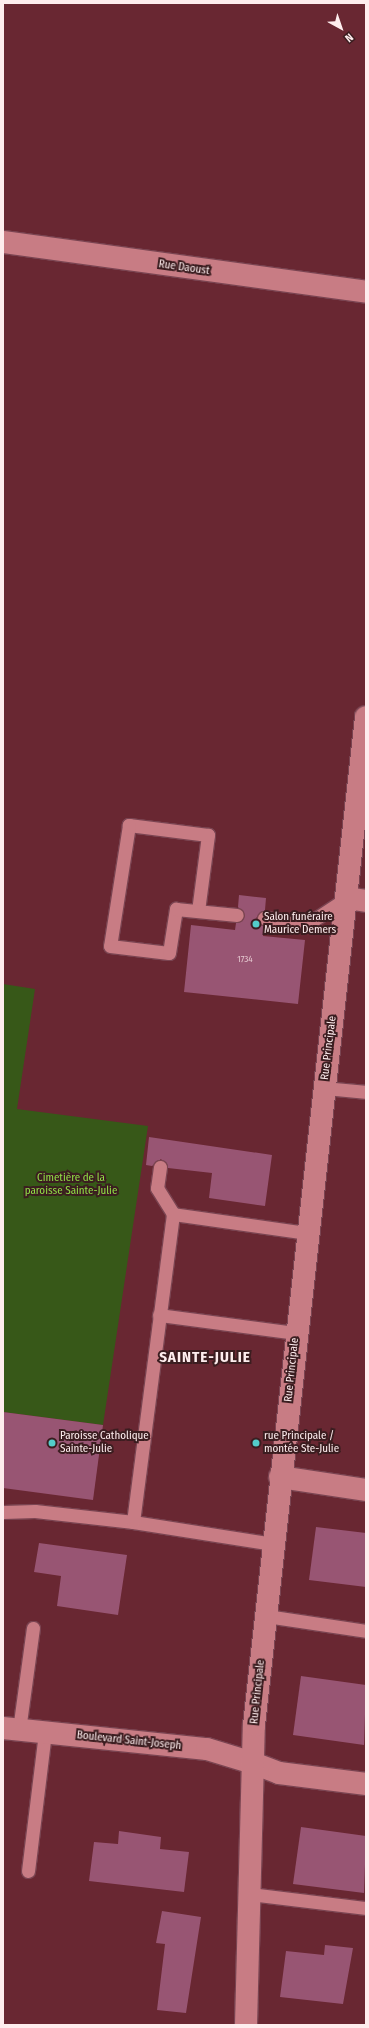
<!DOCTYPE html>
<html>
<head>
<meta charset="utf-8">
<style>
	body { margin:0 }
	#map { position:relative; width:369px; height:2028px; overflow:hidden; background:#692732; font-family:"Fira Sans Condensed",sans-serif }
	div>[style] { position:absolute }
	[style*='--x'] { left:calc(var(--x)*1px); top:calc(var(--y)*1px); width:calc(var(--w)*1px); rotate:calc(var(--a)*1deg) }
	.green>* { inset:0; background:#375818 }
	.building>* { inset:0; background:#985573 }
	.roads { filter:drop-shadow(1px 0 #7a4451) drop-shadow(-1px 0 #7a4451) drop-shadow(0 1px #7a4451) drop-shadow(0 -1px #7a4451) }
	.lane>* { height:13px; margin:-6.5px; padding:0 6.5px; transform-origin:6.5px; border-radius:6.5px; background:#c87c84 }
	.street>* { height:22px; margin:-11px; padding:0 11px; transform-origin:11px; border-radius:11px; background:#c87c84 }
	.secondary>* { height:22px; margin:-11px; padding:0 11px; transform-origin:11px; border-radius:11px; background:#c87c84 }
	.dots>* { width:11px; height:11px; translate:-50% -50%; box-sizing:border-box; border:2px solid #3b1d20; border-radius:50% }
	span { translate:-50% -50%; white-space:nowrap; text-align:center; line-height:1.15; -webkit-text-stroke:4px #3b1d20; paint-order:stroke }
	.number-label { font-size:9px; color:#e4c7cf }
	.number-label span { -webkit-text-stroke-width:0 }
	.street-label { font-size:11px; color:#feedee }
	.poi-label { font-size:11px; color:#feedee }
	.left { translate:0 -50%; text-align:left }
	.park-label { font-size:11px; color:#91df46 }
	.district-label { font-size:15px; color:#feedee; font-weight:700; letter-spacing:1px }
	.frame { position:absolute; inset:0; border:4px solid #feedee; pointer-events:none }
	.north { position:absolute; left:321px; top:8px; width:40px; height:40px; -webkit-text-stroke:3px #3b1d20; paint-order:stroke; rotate:140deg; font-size:11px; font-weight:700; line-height:16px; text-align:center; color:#feedee }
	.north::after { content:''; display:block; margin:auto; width:14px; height:18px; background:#feedee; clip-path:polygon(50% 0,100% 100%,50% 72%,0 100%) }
</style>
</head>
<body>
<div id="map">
	<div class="green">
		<div style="clip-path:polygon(3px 984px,35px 989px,17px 1109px,148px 1126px,103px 1425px,3px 1412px)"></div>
	</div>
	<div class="building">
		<div style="clip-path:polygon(239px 895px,266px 898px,265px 910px,256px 918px,264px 926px,263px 936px,305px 940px,298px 1004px,184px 992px,191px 925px,235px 930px,236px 923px,245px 916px,238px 907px)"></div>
		<div style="clip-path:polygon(149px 1137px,272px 1155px,265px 1206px,209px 1198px,212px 1173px,168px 1168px,161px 1159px,152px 1166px,146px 1165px)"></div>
		<div style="clip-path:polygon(3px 1412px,103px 1425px,93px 1500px,3px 1488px)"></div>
		<div style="clip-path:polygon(316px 1527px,366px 1533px,366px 1587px,309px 1580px)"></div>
		<div style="clip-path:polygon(39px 1543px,127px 1555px,118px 1615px,57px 1606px,61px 1576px,34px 1572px)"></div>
		<div style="clip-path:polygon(301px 1676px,366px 1685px,364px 1745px,293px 1735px)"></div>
		<div style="clip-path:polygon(301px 1827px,366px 1836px,364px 1893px,293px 1884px)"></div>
		<div style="clip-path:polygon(119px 1831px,161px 1837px,160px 1849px,189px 1852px,184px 1892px,89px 1881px,94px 1842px,118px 1844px)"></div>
		<div style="clip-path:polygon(162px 1911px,201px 1917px,186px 2013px,157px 2010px,165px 1944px,156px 1943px)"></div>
		<div style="clip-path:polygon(325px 1945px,353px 1948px,343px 2004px,280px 1997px,286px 1951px,324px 1955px)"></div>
	</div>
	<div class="roads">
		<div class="lane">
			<div style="--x:198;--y:911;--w:77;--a:-82.5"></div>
			<div style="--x:208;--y:835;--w:80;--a:-172.8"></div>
			<div style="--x:129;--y:825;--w:122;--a:98.9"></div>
			<div style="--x:110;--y:946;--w:59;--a:6.8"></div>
			<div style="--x:169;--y:953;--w:45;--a:-81"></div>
			<div style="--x:176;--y:909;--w:61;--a:5.6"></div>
			<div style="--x:264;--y:918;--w:45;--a:6.3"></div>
			<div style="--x:309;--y:923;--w:45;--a:-33.3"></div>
			<div style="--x:324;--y:1088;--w:42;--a:5.4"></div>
			<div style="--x:160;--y:1167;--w:21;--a:98"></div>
			<div style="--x:157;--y:1188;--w:31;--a:58"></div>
			<div style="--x:159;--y:1315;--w:138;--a:7.5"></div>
			<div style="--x:3;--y:1512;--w:32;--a:-2"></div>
			<div style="--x:35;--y:1511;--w:99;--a:6.4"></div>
			<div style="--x:133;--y:1522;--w:142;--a:8.9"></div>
			<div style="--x:133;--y:1522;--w:311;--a:-82.6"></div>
			<div style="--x:173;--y:1214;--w:135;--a:8.1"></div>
			<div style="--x:266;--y:1616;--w:101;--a:8.5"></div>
			<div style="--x:19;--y:1730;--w:103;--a:-82.2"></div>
			<div style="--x:28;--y:1871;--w:140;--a:-83"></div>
			<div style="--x:250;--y:1894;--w:117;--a:6.9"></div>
		</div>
		<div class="street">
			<div style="--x:3;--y:242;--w:366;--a:7.8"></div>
			<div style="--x:347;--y:898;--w:19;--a:9"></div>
			<div style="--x:253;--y:1763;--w:28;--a:21"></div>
			<div style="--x:279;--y:1773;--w:88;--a:7.2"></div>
		</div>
		<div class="secondary">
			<div style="--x:280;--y:1477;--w:87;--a:8.6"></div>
			<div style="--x:3;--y:1728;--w:205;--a:5.9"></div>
			<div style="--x:207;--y:1749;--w:48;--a:16.9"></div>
			<div style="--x:246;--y:2025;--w:300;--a:-88.5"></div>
			<div style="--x:254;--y:1725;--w:1014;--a:-83.66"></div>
		</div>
	</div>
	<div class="dots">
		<div style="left:256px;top:924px;background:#53cdca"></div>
		<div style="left:52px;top:1443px;background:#53cdca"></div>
		<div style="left:256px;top:1443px;background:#53cdca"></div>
	</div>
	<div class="number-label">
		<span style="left:245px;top:959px">1734</span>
	</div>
	<div class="street-label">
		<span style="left:184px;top:268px;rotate:8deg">Rue Daoust</span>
		<span style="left:329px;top:1048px;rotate:-83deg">Rue Principale</span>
		<span style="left:292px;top:1370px;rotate:-84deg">Rue Principale</span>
		<span style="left:258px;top:1692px;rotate:-84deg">Rue Principale</span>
		<span style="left:129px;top:1741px;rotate:6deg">Boulevard Saint-Joseph</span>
	</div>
	<div class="poi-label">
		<span class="left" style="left:264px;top:924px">Salon funéraire<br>Maurice Demers</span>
		<span class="left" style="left:60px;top:1443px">Paroisse Catholique<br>Sainte-Julie</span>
		<span class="left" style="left:264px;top:1443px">rue Principale /<br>montée Ste-Julie</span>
	</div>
	<div class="park-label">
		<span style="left:71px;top:1185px">Cimetière de la<br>paroisse Sainte-Julie</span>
	</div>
	<div class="district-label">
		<span style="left:205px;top:1358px">SAINTE-JULIE</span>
	</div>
	<div class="frame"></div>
	<div class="north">N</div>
</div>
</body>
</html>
